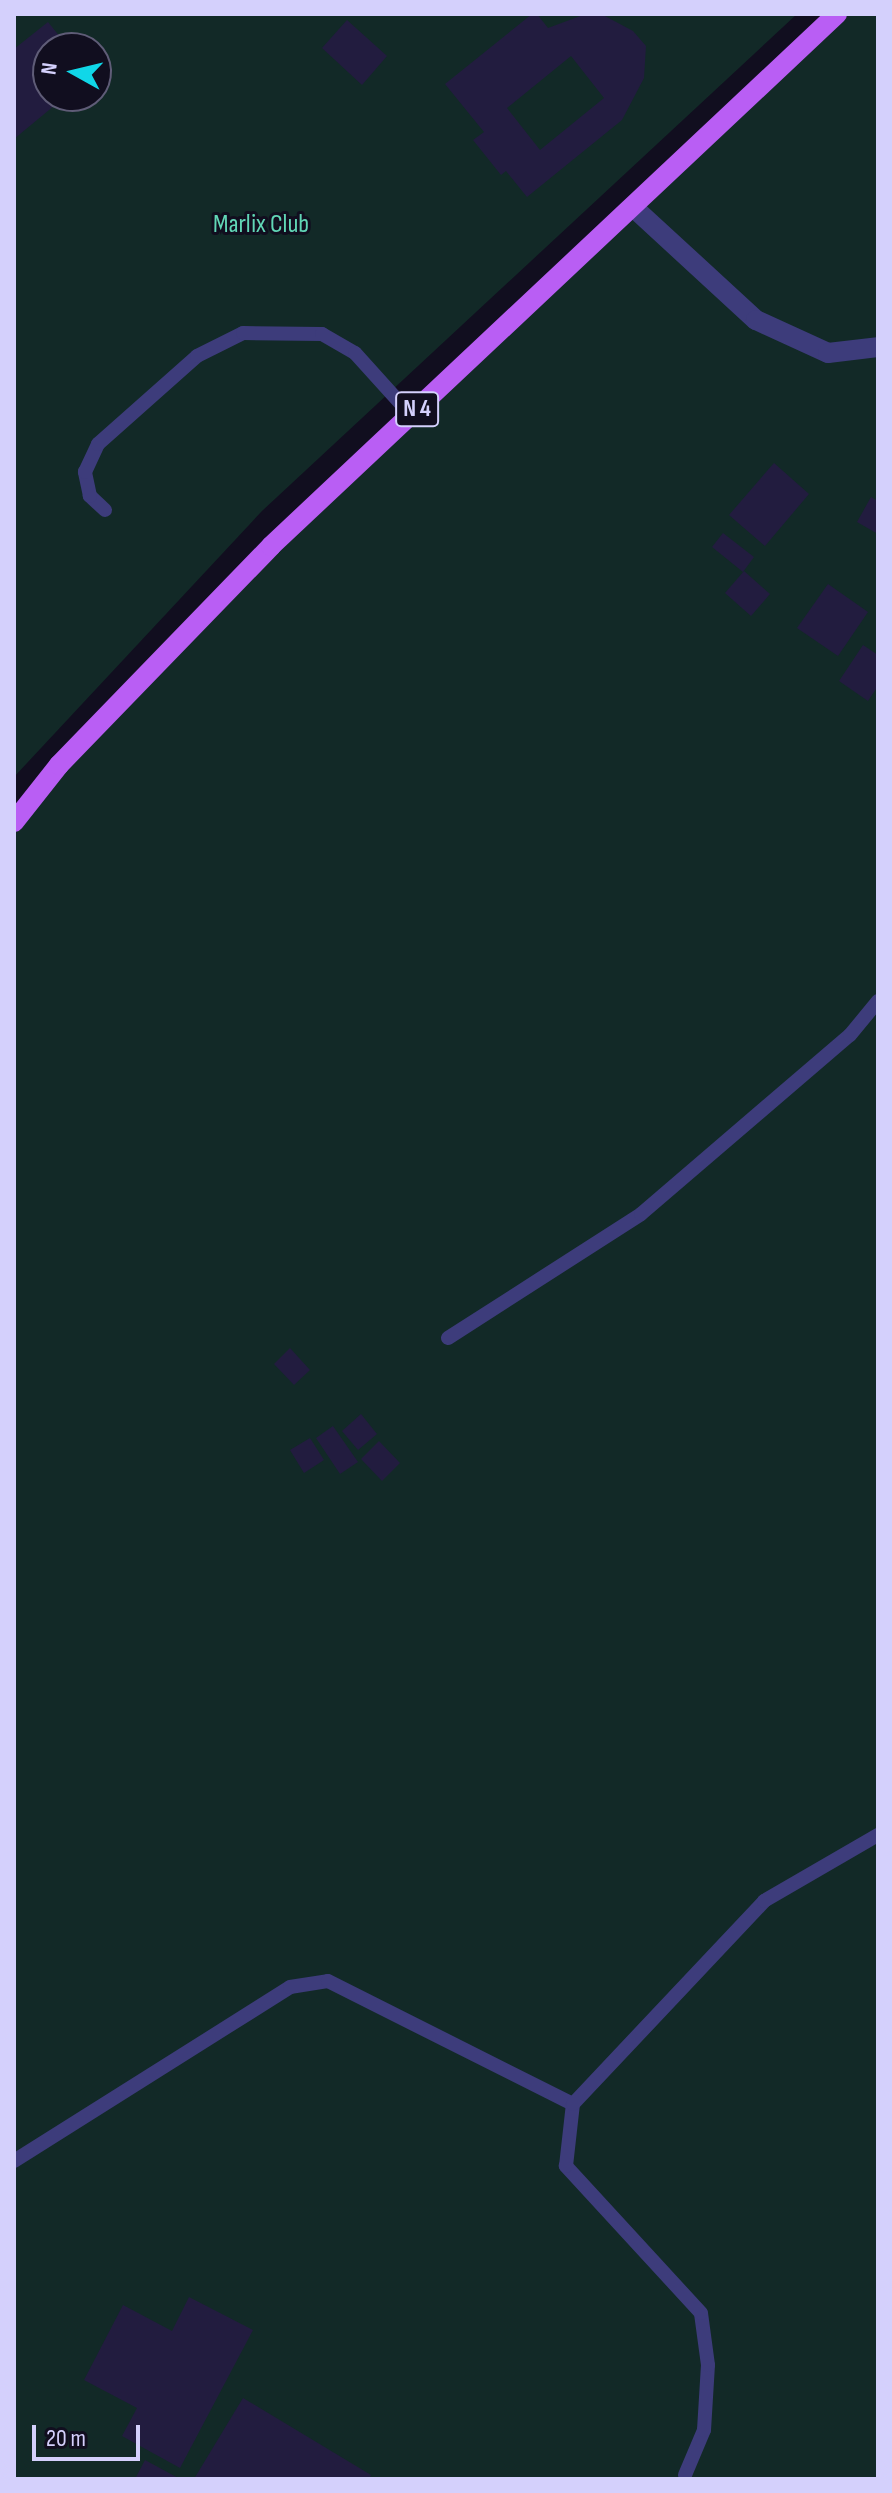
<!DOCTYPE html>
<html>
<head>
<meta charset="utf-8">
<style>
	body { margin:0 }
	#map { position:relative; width:892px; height:2493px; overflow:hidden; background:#110e1f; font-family:"Sofia Sans Condensed",sans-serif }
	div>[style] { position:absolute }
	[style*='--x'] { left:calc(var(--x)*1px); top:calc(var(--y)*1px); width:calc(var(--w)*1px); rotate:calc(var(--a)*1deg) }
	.green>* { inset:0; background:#122927 }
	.building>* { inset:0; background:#221c3f }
	.lane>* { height:14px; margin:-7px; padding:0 7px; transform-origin:7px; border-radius:7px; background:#3d3c7b }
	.street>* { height:20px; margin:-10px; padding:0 10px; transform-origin:10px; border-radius:10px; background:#3d3c7b }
	.primary>* { height:20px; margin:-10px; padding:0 10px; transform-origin:10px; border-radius:10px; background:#b95ef4 }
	span { translate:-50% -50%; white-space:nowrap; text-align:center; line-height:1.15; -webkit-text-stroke:6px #110e1f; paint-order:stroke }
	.shield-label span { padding:2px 6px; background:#110e1f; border:2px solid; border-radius:6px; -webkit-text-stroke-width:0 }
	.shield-label { font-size:24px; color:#d4d0fc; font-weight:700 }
	.park-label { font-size:26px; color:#61d6b6 }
	.frame { position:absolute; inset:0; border:16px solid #d4d0fc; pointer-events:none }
	.north { position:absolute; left:32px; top:32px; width:80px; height:80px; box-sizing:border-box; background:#110e1f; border:2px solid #5f5c77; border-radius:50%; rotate:278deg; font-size:22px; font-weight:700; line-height:32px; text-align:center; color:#d4d0fc }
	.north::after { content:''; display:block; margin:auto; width:28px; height:36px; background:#10d7e8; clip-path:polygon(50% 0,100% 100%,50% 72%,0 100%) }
	.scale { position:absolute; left:32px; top:2425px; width:108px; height:36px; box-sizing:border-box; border:4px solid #d4d0fc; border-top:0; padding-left:10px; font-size:24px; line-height:28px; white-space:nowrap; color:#d4d0fc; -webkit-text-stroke:6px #110e1f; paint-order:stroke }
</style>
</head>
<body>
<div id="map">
	<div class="green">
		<div style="clip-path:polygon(evenodd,14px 14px,797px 14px,262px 511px,14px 777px,14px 14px,48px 48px,96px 48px,96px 96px,48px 96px,48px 48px)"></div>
		<div style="clip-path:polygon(837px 14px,878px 14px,878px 2479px,14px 2479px,14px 833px,147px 673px)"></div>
	</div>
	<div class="building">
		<div style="clip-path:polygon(evenodd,532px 14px,537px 14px,548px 28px,583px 15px,603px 15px,633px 31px,646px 46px,644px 78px,622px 120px,527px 197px,506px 171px,501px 175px,473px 140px,484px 132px,445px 84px,532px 14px,571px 56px,604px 98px,540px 150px,507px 108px,571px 56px)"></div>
		<div style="clip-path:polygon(347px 20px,387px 56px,362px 85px,322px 48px)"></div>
		<div style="clip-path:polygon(48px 22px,69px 48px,48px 48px,48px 96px,66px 96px,14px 139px,14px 49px)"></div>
		<div style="clip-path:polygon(774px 463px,809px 494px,765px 546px,729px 515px)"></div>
		<div style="clip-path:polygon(871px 497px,878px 501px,878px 534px,857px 522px)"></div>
		<div style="clip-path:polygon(723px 533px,754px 557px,743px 572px,712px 547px)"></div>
		<div style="clip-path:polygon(744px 571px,770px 594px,751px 616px,725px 593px)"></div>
		<div style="clip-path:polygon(828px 584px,868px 612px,838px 656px,797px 628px)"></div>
		<div style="clip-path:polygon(863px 645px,878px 655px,878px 686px,868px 701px,839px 681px)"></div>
		<div style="clip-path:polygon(290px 1348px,310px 1370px,294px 1385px,274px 1364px)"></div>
		<div style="clip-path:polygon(361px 1414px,377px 1434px,358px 1450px,342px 1431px)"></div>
		<div style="clip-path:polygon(333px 1426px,358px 1462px,340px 1474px,316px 1438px)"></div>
		<div style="clip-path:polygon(310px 1438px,324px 1460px,304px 1473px,290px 1450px)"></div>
		<div style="clip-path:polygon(379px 1441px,400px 1463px,382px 1481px,361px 1459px)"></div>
		<div style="clip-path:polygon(189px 2297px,253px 2330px,180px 2468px,122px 2436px,137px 2408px,84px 2380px,123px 2305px,172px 2331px)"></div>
		<div style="clip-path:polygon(243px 2398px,371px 2475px,369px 2479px,194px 2479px)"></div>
		<div style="clip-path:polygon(145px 2460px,180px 2479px,135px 2479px)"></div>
	</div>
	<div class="lane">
		<div style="--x:105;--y:510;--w:21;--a:-137"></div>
		<div style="--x:90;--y:496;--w:25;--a:-102"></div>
		<div style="--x:85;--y:472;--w:31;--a:-65"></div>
		<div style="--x:98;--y:444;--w:132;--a:-41.6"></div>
		<div style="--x:197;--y:356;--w:51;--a:-26.6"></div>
		<div style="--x:243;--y:333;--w:79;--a:0.7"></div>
		<div style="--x:322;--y:334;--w:38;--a:30"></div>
		<div style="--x:355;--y:353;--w:84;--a:47.9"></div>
		<div style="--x:448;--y:1338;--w:229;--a:-32.7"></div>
		<div style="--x:641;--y:1214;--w:275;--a:-40.6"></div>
		<div style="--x:850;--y:1035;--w:44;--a:-50.5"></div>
		<div style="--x:14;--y:2161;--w:326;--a:-32.2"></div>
		<div style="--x:290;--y:1987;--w:38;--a:-9"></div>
		<div style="--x:328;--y:1981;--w:274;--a:26.7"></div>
		<div style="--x:685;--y:2475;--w:49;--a:-67.1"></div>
		<div style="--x:704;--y:2430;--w:65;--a:-86.5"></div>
		<div style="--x:708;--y:2365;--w:52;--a:-97.7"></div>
		<div style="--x:701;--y:2313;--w:200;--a:-132.6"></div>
		<div style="--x:566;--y:2166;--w:62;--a:-83.6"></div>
		<div style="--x:573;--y:2104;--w:279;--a:-46.7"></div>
		<div style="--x:764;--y:1901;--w:132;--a:-30.1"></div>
	</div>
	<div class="street">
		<div style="--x:633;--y:207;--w:167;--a:42.6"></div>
		<div style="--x:756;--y:320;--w:79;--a:24.6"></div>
		<div style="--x:828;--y:353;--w:50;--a:-6.8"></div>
	</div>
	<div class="primary">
		<div style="--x:14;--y:822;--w:73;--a:-51.7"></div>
		<div style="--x:59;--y:765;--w:305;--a:-45.9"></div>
		<div style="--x:271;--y:546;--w:777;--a:-43.23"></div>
	</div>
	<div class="shield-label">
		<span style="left:417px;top:409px">N 4</span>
	</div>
	<div class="park-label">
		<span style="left:261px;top:225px">Marlix Club</span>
	</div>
	<div class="frame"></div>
	<div class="north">N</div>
	<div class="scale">20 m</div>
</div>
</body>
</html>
